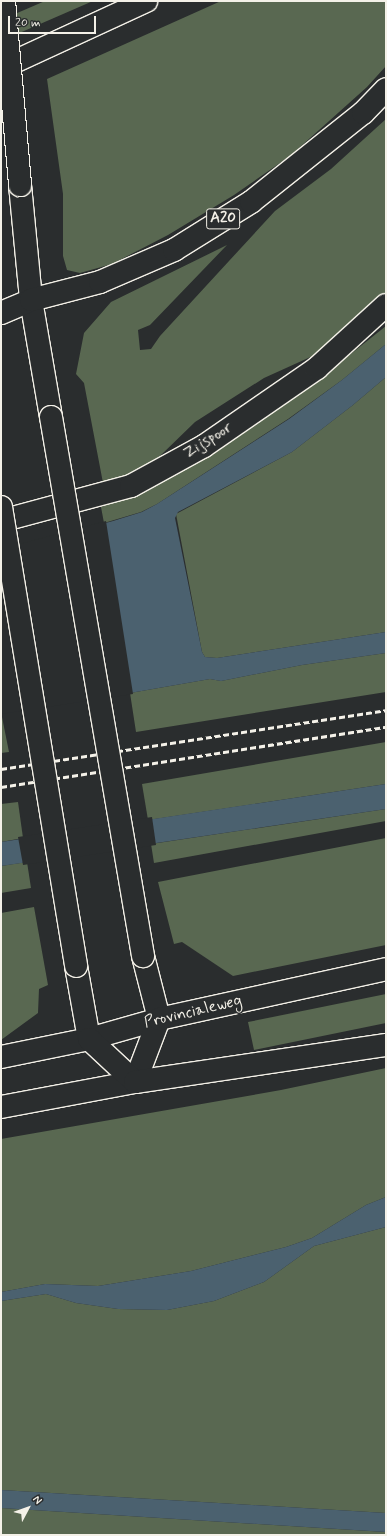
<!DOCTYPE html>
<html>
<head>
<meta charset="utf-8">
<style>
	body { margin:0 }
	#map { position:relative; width:387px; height:1536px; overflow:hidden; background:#2a2d2e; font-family:Mynerve,sans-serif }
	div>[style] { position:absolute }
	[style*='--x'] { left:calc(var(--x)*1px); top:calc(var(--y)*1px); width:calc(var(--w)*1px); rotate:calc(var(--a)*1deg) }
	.green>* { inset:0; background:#596851 }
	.water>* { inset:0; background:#4b616f }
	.pier>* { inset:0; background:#2a2d2e }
	.roads { filter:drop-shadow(1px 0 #f4f1e8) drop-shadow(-1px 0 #f4f1e8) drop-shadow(0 1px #f4f1e8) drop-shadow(0 -1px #f4f1e8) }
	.minor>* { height:22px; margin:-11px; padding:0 11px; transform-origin:11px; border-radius:11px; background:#2a2d2e }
	.major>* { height:22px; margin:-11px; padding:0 11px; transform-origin:11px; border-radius:11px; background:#2a2d2e }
	.highway>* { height:22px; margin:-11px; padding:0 11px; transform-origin:11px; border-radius:11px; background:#2a2d2e }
	.rail>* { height:3px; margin-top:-1.5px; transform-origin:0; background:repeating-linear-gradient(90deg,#f4f1e8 0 6px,transparent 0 9px) }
	.bridges { filter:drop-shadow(1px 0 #f4f1e8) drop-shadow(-1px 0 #f4f1e8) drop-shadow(0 1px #f4f1e8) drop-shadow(0 -1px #f4f1e8) }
	.major-bridge>* { height:22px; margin:-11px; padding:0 11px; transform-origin:11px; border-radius:11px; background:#2a2d2e }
	span { translate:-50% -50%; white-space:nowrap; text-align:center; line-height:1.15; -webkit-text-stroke:3px #2a2d2e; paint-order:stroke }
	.shield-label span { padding:1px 3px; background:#2a2d2e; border:1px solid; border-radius:3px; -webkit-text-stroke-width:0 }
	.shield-label { font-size:15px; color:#f4f1e8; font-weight:700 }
	.street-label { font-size:16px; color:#f4f1e8 }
	.frame { position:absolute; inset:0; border:2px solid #f4f1e8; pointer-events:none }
	.north { position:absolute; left:8px; top:1488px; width:40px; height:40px; -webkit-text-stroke:3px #2a2d2e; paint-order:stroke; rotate:49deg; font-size:11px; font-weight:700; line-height:16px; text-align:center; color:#f4f1e8 }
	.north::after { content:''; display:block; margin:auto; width:14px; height:18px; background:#f4f1e8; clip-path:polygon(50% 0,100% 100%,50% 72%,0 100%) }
	.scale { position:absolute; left:8px; top:16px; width:88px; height:18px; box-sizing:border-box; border:2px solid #f4f1e8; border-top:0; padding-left:5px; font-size:12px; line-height:14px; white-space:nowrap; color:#f4f1e8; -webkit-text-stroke:3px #2a2d2e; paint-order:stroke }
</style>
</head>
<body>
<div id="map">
	<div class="green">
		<div style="clip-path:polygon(45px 1px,93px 1px,1px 41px,1px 20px)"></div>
		<div style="clip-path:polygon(221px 1px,386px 1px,386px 66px,367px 87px,290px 156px,234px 195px,168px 235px,112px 264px,80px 273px,67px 270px,63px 256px,63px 194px,47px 79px)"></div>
		<div style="clip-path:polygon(386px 119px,386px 293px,317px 354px,264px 378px,195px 422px,160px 456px,130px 475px,103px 483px,84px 383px,76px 374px,84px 333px,111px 302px,227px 245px,150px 325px,138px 330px,140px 350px,151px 349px,160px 336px,275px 211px,331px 169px)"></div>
		<div style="clip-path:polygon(386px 326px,386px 344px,342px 380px,288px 419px,157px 504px,141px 512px,104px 523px,101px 507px,159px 484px,241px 435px,309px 387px)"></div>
		<div style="clip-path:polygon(386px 377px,386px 632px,217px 658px,205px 657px,202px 652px,176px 514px,292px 452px,353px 405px)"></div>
		<div style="clip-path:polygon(386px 653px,386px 692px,136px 732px,130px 693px,210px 679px,221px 681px,302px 665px)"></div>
		<div style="clip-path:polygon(1px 712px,9px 752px,1px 753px)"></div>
		<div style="clip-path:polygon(386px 742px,386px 784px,148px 820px,142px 784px)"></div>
		<div style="clip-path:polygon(18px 802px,23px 838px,1px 842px,1px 804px)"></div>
		<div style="clip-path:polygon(386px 809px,386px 821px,154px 863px,151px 844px)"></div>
		<div style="clip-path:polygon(386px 838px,386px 945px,233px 976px,182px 942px,174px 944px,158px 882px)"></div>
		<div style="clip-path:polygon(27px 862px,31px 888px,1px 893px,1px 866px)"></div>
		<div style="clip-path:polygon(34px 907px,48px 985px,39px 989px,38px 1013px,1px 1040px,1px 913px)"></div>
		<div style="clip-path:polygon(386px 994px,386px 1023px,254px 1050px,248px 1022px)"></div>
		<div style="clip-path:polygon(386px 1068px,386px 1197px,366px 1205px,312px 1238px,286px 1247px,191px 1271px,98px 1286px,45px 1284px,1px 1292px,1px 1139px,281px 1090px)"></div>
		<div style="clip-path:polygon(386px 1227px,386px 1513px,1px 1490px,1px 1301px,46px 1294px,76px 1303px,118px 1309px,167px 1310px,214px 1301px,264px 1282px,314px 1246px)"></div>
		<div style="clip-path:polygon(1px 1508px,386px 1532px,386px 1535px,1px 1535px)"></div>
	</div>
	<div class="water">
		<div style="clip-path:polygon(386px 344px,386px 377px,353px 405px,292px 452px,178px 512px,175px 518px,202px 652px,205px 657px,217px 658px,386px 632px,386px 653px,302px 665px,221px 681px,210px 679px,130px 693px,1px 551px,113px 521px,142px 512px,157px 504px,289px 419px,342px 380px)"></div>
		<div style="clip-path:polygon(386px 784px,386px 809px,1px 866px,1px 842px)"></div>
		<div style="clip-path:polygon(386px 1197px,386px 1227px,314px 1246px,264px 1282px,214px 1301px,167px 1310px,118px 1309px,76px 1303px,46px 1294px,1px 1301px,1px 1292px,45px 1284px,98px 1286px,191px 1271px,286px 1247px,312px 1238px,366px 1205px)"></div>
		<div style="clip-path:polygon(1px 1490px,386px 1513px,386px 1532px,1px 1508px)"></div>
	</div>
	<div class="pier">
		<div style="clip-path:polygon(106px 521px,133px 694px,1px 714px,1px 549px)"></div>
		<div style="clip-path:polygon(152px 817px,156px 845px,23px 865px,18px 837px)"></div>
	</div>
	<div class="roads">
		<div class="minor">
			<div style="--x:1;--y:521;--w:135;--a:-15.1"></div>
			<div style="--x:131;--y:486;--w:83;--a:-28.7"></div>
			<div style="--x:204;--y:446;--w:137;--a:-34.6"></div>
			<div style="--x:317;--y:368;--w:93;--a:-42.4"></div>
			<div style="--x:1;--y:1057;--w:90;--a:-11.6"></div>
			<div style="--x:89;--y:1039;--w:73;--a:-15.9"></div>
			<div style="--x:1;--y:1107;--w:136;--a:-10.6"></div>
			<div style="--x:135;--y:1082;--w:67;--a:-69.1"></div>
		</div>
		<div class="major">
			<div style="--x:20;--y:185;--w:116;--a:84.5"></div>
			<div style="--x:31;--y:300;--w:119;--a:80.3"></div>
			<div style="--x:143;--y:956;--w:65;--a:75.7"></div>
			<div style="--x:159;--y:1019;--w:232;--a:-12.4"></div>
			<div style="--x:76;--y:966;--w:74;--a:79.9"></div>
			<div style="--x:89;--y:1039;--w:63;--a:43.1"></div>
			<div style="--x:135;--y:1082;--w:254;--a:-8.4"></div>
		</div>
		<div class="highway">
			<div style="--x:1;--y:68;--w:160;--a:-24.8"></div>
			<div style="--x:1;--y:313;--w:33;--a:-23"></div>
			<div style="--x:31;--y:300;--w:71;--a:-14.6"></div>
			<div style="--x:100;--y:282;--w:81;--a:-23.4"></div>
			<div style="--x:174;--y:250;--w:91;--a:-31.9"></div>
			<div style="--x:251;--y:202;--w:143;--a:-38.5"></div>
			<div style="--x:363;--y:113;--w:33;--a:-46"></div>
		</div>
	</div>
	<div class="rail">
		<div style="--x:1;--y:769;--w:389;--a:-8.7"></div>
		<div style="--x:1;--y:787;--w:390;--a:-8.9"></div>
	</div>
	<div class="bridges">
		<div class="major-bridge">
			<div style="--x:4;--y:1;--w:185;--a:85"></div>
			<div style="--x:51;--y:417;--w:547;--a:80.31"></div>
			<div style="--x:1;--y:507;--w:465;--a:80.7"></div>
		</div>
	</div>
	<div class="shield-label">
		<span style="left:223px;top:219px">A20</span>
	</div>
	<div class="street-label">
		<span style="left:208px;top:441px;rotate:-32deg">Zijspoor</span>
		<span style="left:193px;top:1012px;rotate:-13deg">Provincialeweg</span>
	</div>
	<div class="frame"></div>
	<div class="north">N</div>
	<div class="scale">20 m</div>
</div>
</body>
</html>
